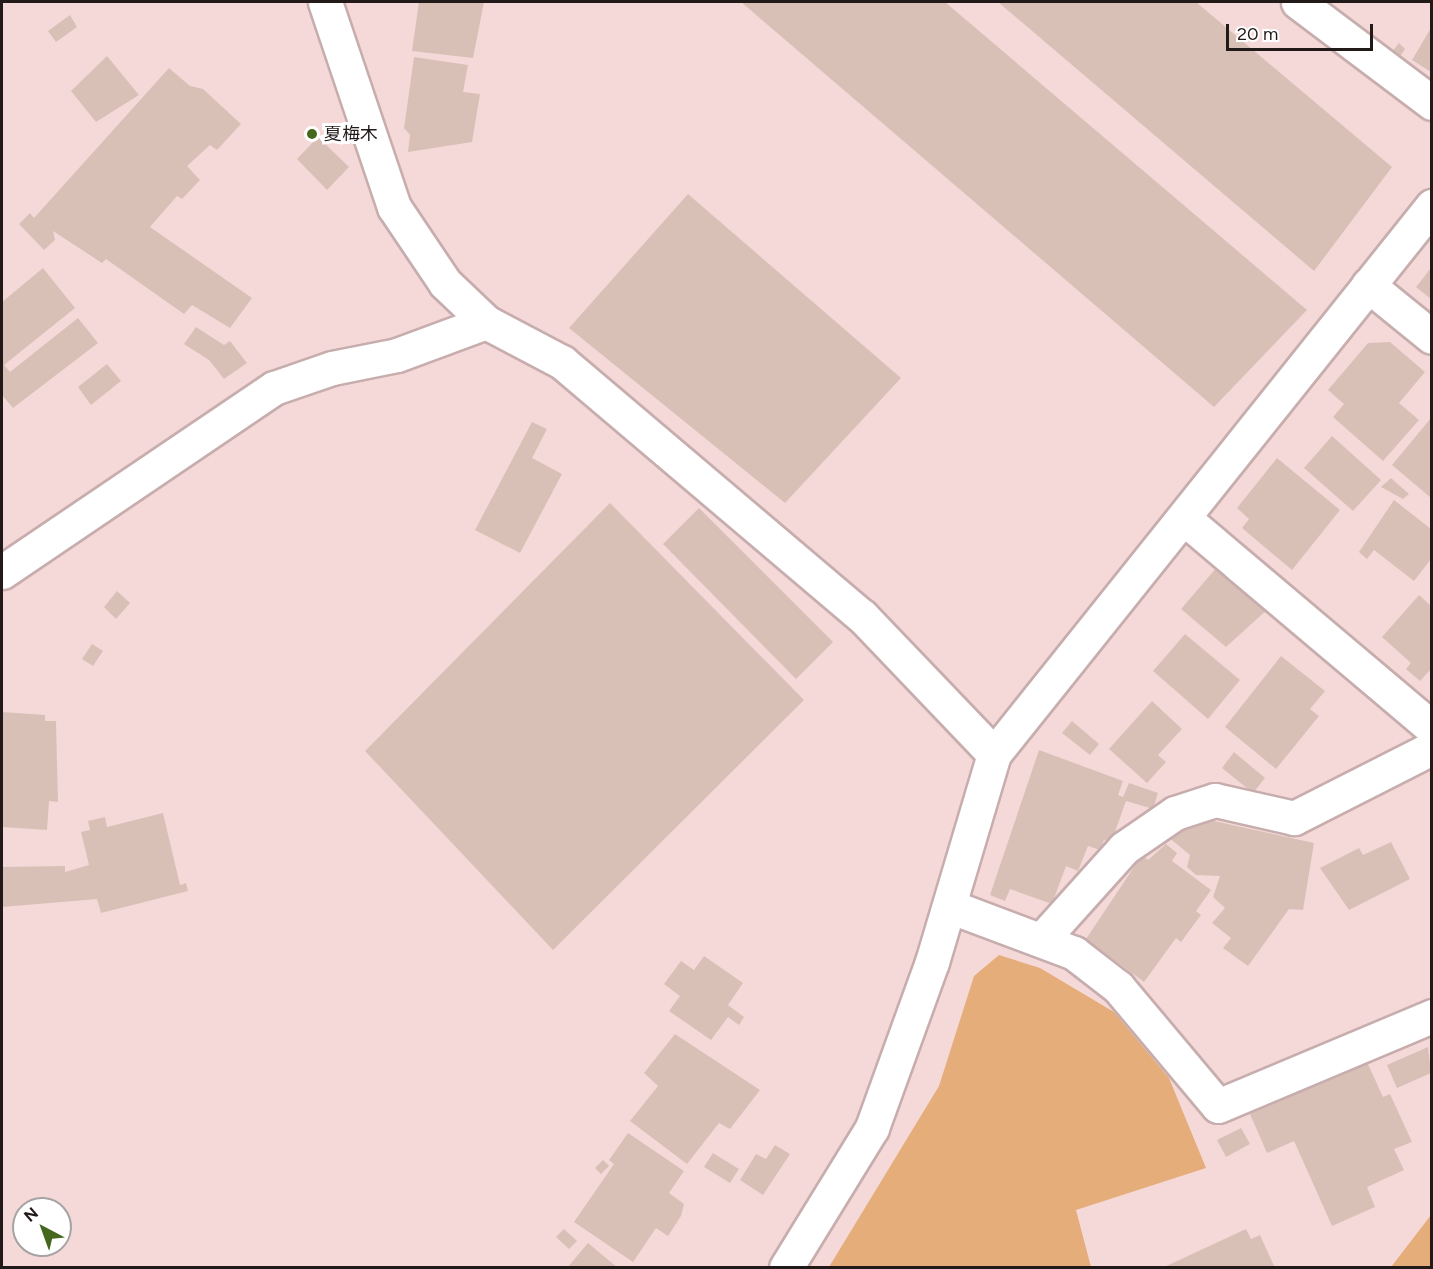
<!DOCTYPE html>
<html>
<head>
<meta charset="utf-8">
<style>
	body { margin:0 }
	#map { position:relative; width:1433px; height:1269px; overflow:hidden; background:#f5d9d9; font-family:Figtree,"Noto Sans JP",sans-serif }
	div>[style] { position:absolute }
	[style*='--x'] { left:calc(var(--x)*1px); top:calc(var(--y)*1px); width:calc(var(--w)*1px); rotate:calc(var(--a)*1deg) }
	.green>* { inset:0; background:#e5ad7a }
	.building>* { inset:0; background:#d8c0b7 }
	.roads { filter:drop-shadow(2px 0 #c7adad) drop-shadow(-2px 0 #c7adad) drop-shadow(0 2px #c7adad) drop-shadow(0 -2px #c7adad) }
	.minor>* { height:33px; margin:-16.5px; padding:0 16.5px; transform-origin:16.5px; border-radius:16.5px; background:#fff }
	.dots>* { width:16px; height:16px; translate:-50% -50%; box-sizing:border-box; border:3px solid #fff; border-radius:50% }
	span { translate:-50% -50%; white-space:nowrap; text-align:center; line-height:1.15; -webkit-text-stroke:6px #fff; paint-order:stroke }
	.poi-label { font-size:18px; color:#221919 }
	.left { translate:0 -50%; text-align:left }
	.frame { position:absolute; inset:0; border:3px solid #221919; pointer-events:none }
	.north { position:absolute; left:12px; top:1197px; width:60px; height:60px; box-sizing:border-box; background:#fff; border:2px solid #a7a3a3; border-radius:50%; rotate:319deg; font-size:16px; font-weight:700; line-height:24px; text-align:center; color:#221919 }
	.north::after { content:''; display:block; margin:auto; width:21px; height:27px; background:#46671e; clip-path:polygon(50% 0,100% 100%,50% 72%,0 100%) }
	.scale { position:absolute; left:1226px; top:24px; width:147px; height:27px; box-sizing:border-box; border:3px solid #221919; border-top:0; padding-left:8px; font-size:18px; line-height:21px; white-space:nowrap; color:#221919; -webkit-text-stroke:4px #fff; paint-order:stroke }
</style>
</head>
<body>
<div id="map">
	<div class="green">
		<div style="clip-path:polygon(999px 955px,1040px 968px,1114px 1012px,1169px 1078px,1206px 1168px,1076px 1210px,1091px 1267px,829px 1267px,939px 1086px,974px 976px)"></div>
		<div style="clip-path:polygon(1431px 1215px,1431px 1267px,1391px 1267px)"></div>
	</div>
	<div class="building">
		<div style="clip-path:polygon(419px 2px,484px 2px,473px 58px,412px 51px)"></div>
		<div style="clip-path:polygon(741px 2px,945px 2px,1307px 310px,1214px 407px)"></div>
		<div style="clip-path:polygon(998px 2px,1196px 2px,1392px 167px,1314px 271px)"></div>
		<div style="clip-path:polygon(70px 15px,77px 27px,56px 42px,48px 31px)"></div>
		<div style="clip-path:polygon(1431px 28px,1431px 72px,1412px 60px)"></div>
		<div style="clip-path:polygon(1399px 43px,1405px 49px,1398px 59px,1391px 53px)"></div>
		<div style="clip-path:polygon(107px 56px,139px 95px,96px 122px,71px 91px)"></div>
		<div style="clip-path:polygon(414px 57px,468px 65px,463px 92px,480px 94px,472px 142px,408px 152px,410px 135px,404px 128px)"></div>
		<div style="clip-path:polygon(169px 68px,190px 86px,203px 89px,241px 124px,217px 150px,210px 145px,187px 166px,200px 180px,182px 199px,177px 196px,150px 227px,252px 298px,230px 328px,192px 305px,184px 314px,106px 259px,102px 263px,53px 231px,55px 240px,44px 250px,19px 224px,30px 213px,34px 218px)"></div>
		<div style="clip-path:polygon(318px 137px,349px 167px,327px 190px,297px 159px)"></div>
		<div style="clip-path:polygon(688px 194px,901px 378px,785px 503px,569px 328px)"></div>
		<div style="clip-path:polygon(43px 268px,75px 308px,4px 365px,10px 372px,78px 318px,98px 343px,13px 408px,2px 395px,2px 302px)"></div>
		<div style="clip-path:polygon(1431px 268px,1431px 299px,1416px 287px)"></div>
		<div style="clip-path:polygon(196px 327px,224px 345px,230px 341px,247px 363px,224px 379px,209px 360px,184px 344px)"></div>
		<div style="clip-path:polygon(1390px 342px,1425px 372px,1399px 403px,1419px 420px,1383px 461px,1333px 417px,1344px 404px,1328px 390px,1368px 343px)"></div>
		<div style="clip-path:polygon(107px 364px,121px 381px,91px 405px,78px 387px)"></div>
		<div style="clip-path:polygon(1431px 418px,1431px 498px,1392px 465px)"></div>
		<div style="clip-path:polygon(532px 422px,547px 429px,532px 458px,562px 474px,520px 553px,475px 530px)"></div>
		<div style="clip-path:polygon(1332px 436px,1381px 480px,1353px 511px,1304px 468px)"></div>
		<div style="clip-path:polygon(1277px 458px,1340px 510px,1292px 570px,1242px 528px,1249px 519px,1237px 508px)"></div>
		<div style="clip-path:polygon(1391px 478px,1409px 494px,1403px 499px,1381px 487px)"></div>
		<div style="clip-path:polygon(1394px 500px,1431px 529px,1431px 559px,1414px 581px,1374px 550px,1367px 559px,1359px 552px)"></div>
		<div style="clip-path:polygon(610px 503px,804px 700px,553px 950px,365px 751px)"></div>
		<div style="clip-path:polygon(699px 508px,833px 642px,796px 679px,663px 544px)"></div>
		<div style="clip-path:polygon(1217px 567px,1268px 609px,1226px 647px,1181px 609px)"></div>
		<div style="clip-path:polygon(117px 591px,130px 603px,116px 619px,104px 607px)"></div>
		<div style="clip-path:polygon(1419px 595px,1431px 606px,1431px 669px,1420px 681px,1406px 669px,1411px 663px,1382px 637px)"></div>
		<div style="clip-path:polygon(1185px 634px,1240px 680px,1208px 719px,1153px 671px)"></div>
		<div style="clip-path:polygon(92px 644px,103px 651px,93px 666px,82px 659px)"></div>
		<div style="clip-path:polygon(1281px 656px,1325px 691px,1310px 709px,1319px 716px,1276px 769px,1225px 727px)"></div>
		<div style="clip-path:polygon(1152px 701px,1182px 729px,1158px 755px,1166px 762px,1147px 783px,1109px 749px)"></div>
		<div style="clip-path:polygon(2px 712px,45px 715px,45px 721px,56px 721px,58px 802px,49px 801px,47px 830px,2px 827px)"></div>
		<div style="clip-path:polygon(1072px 721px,1099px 744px,1090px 755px,1062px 733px)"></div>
		<div style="clip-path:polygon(1039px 750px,1123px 781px,1118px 795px,1123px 797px,1129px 783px,1158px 793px,1153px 809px,1126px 801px,1111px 843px,1104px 840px,1100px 850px,1088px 846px,1078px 871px,1066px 866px,1052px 904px,1010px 889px,1005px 901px,990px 895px)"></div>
		<div style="clip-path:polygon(1234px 752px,1265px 778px,1253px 793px,1222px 768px)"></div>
		<div style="clip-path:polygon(163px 813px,180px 885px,186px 883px,188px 891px,101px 913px,97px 899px,2px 907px,2px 867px,65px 866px,65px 872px,89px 865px,81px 832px,90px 830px,88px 821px,105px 817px,107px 827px)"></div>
		<div style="clip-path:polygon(1205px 819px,1314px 843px,1303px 910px,1289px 909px,1248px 966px,1223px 948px,1231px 938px,1212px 923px,1225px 908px,1213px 897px,1220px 876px,1196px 875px,1187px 867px,1190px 855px,1168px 837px)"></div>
		<div style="clip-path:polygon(1391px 842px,1410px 879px,1349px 910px,1320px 868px,1359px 848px,1363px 855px)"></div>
		<div style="clip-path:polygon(1166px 844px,1177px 853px,1172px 861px,1211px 890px,1196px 911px,1201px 915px,1181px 942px,1176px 938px,1144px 982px,1086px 939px,1142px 855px,1148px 860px)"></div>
		<div style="clip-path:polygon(704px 956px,743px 983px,728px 1005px,744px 1017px,739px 1025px,728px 1017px,711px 1040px,669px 1011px,680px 996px,664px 984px,681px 961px,694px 970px)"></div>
		<div style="clip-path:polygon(675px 1034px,760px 1090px,730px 1129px,719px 1123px,687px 1164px,630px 1121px,658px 1086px,644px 1073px)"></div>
		<div style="clip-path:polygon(1428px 1047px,1431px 1073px,1397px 1088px,1387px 1065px)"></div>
		<div style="clip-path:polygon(1367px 1062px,1383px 1097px,1390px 1094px,1412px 1142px,1394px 1149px,1404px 1170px,1367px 1187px,1375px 1207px,1332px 1226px,1294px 1141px,1267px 1153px,1250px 1114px)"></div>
		<div style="clip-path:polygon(1241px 1128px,1250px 1144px,1226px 1157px,1217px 1140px)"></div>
		<div style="clip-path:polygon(628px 1133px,684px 1171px,669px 1193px,684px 1204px,681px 1216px,668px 1236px,656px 1228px,633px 1262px,574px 1222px,614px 1164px,609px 1160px)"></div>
		<div style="clip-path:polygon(775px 1145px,790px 1154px,763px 1195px,740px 1180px,756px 1154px,766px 1159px)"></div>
		<div style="clip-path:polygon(713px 1153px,739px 1169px,730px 1183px,704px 1167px)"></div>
		<div style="clip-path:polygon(603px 1160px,609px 1166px,601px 1174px,595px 1168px)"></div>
		<div style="clip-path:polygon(564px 1229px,577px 1241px,569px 1249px,556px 1237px)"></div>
		<div style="clip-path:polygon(1246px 1229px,1251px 1239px,1260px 1235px,1275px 1268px,1162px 1268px)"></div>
		<div style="clip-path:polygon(588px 1243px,618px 1268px,567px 1268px)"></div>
	</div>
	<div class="roads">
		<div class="minor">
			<div style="--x:325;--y:2;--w:216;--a:71.4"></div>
			<div style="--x:394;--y:207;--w:92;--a:56.1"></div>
			<div style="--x:445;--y:283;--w:57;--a:43.6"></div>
			<div style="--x:486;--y:322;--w:86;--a:27.8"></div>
			<div style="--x:562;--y:362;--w:393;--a:40.3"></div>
			<div style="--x:862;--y:616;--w:191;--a:46.3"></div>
			<div style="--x:994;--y:754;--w:217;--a:106.6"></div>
			<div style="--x:932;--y:962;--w:177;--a:109.9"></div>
			<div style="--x:872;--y:1128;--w:164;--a:121.6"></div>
			<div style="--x:1298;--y:2;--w:168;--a:37"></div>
			<div style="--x:1368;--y:285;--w:82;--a:39.1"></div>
			<div style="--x:1186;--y:520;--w:322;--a:40.2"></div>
			<div style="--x:2;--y:572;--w:328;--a:-34.1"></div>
			<div style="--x:274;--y:388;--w:61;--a:-19"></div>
			<div style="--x:332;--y:368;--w:66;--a:-11.3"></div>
			<div style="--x:397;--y:355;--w:95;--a:-20.3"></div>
			<div style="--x:994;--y:754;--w:702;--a:-51.37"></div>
			<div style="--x:949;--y:906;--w:134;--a:20.6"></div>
			<div style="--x:1074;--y:953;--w:56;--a:37.7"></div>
			<div style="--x:1118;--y:987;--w:155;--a:50"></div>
			<div style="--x:1218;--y:1106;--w:232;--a:-22.8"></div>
			<div style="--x:1044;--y:937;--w:120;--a:-48"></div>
			<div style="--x:1124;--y:848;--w:62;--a:-34.5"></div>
			<div style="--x:1175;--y:813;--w:42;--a:-18"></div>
			<div style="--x:1215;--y:800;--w:81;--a:12.8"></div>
			<div style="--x:1294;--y:818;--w:155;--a:-26.9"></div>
		</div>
	</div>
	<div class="dots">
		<div style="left:312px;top:134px;background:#46671e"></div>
	</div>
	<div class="poi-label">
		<span class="left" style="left:324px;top:134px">夏梅木</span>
	</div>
	<div class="frame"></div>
	<div class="north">N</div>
	<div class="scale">20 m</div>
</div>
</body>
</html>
